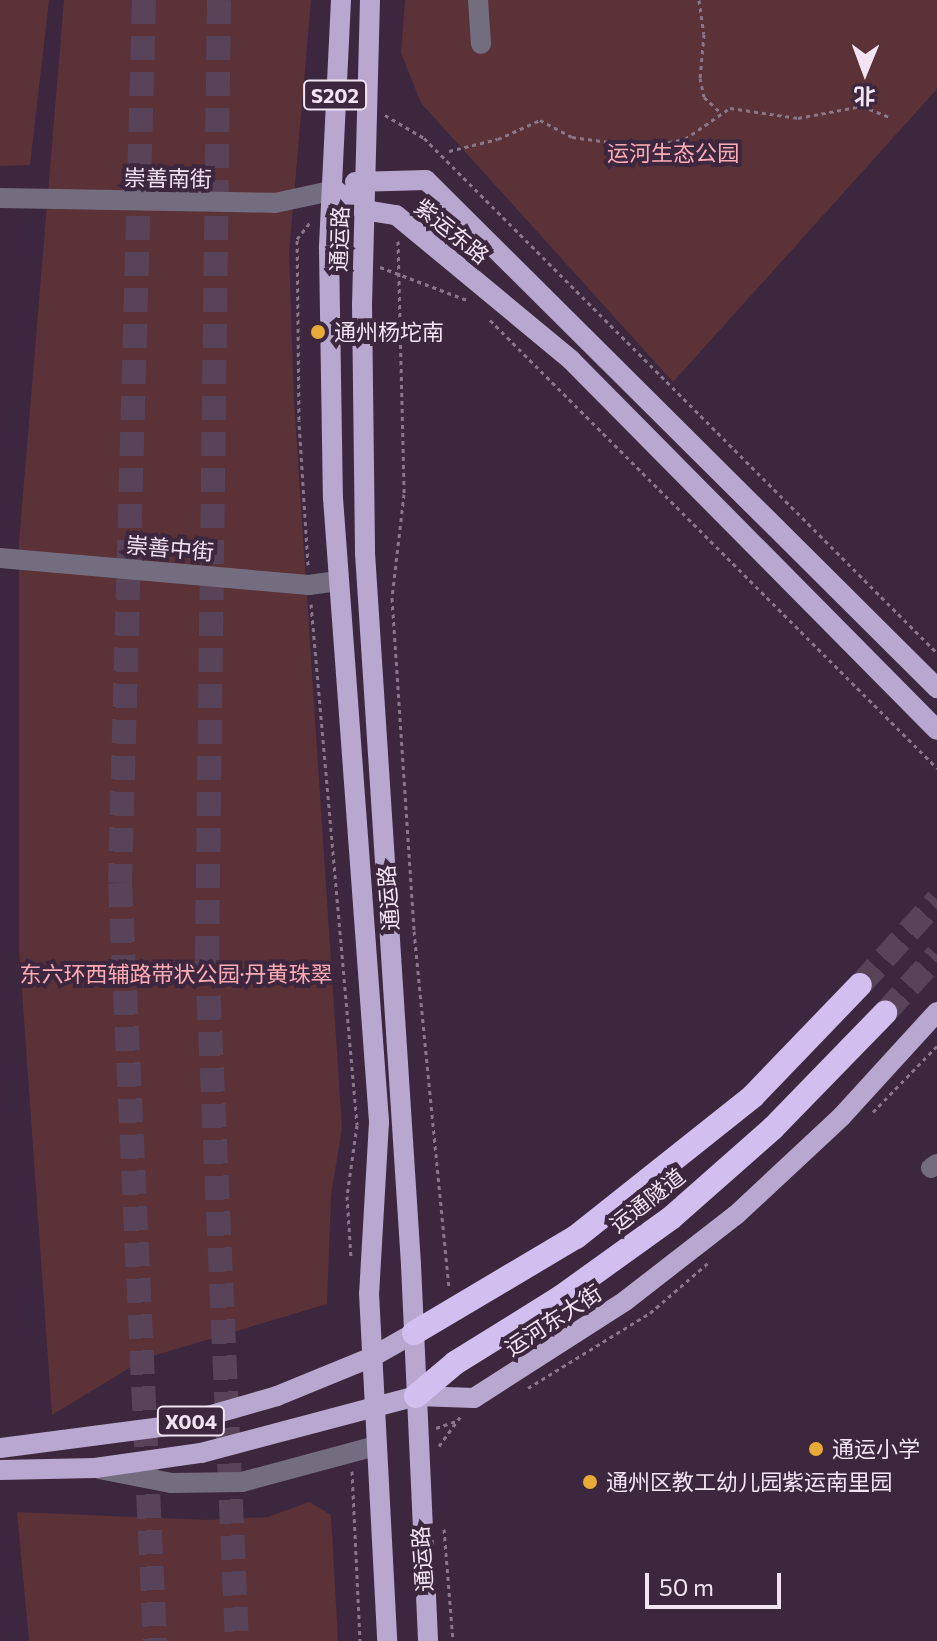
<!DOCTYPE html>
<html>
<head>
<meta charset="utf-8">
<style>
	body { margin:0 }
	#map { position:relative; width:937px; height:1641px; overflow:hidden; background:#3d273e; font-family:Commissioner,"Noto Sans SC",sans-serif }
	div>[style] { position:absolute }
	[style*='--x'] { left:calc(var(--x)*1px); top:calc(var(--y)*1px); width:calc(var(--w)*1px); rotate:calc(var(--a)*1deg) }
	.green>* { inset:0; background:#5a3238 }
	.highway-tunnel>* { height:24px; margin-top:-12px; transform-origin:0; background:repeating-linear-gradient(90deg,#584359 0 24px,transparent 0 36px) }
	.path>* { height:3px; margin-top:-1.5px; transform-origin:0; background:repeating-linear-gradient(90deg,#897689 0 4px,transparent 0 8px) }
	.minor>* { height:20px; margin:-10px; padding:0 10px; transform-origin:10px; border-radius:10px; background:#746d80 }
	.major>* { height:20px; margin:-10px; padding:0 10px; transform-origin:10px; border-radius:10px; background:#b8a8d0 }
	.highway>* { height:24px; margin:-12px; padding:0 12px; transform-origin:12px; border-radius:12px; background:#d2bfef }
	.dots>* { width:22px; height:22px; translate:-50% -50%; box-sizing:border-box; border:4px solid #3d273e; border-radius:50% }
	span { translate:-50% -50%; white-space:nowrap; text-align:center; line-height:1.15; -webkit-text-stroke:8px #3d273e; paint-order:stroke }
	.shield-label span { padding:2px 6px; background:#3d273e; border:2px solid; border-radius:6px; -webkit-text-stroke-width:0 }
	.shield-label { font-size:20px; color:#f2e4f2; font-weight:700 }
	.park-label { font-size:22px; color:#feabb6 }
	.street-label { font-size:22px; color:#f2e4f2 }
	.poi-label { font-size:22px; color:#f2e4f2 }
	.left { translate:0 -50%; text-align:left }
	.north { position:absolute; left:825px; top:32px; width:80px; height:80px; -webkit-text-stroke:6px #3d273e; paint-order:stroke; rotate:181deg; font-size:22px; font-weight:700; line-height:32px; text-align:center; color:#f2e4f2 }
	.north::after { content:''; display:block; margin:auto; width:28px; height:36px; background:#f2e4f2; clip-path:polygon(50% 0,100% 100%,50% 72%,0 100%) }
	.scale { position:absolute; left:645px; top:1573px; width:136px; height:36px; box-sizing:border-box; border:4px solid #f2e4f2; border-top:0; padding-left:10px; font-size:24px; line-height:28px; white-space:nowrap; color:#f2e4f2; -webkit-text-stroke:6px #3d273e; paint-order:stroke }
</style>
</head>
<body>
<div id="map">
	<div class="green">
		<div style="clip-path:polygon(0 0,49px 0,30px 165px,0 166px)"></div>
		<div style="clip-path:polygon(64px 0,311px 0,289px 253px,294px 401px,342px 1128px,331px 1195px,327px 1304px,146px 1358px,52px 1415px,19px 949px,19px 542px)"></div>
		<div style="clip-path:polygon(405px 0,937px 0,937px 89px,673px 382px,421px 103px,401px 53px)"></div>
		<div style="clip-path:polygon(309px 1502px,331px 1515px,338px 1641px,29px 1641px,17px 1512px,207px 1520px,268px 1517px)"></div>
	</div>
	<div class="highway-tunnel">
		<div style="--x:144;--y:0;--w:883;--a:91.56"></div>
		<div style="--x:120;--y:883;--w:759;--a:87.36"></div>
		<div style="--x:219;--y:0;--w:960;--a:90.72"></div>
		<div style="--x:207;--y:960;--w:682;--a:87.48"></div>
		<div style="--x:860;--y:985;--w:115;--a:-47.8"></div>
		<div style="--x:885;--y:1013;--w:78;--a:-48.1"></div>
	</div>
	<div class="path">
		<div style="--x:699;--y:0;--w:34;--a:82"></div>
		<div style="--x:704;--y:34;--w:44;--a:95.2"></div>
		<div style="--x:700;--y:78;--w:19;--a:78"></div>
		<div style="--x:704;--y:97;--w:22;--a:43"></div>
		<div style="--x:385;--y:115;--w:45;--a:30.5"></div>
		<div style="--x:424;--y:138;--w:727;--a:45.11"></div>
		<div style="--x:449;--y:151;--w:50;--a:-13.8"></div>
		<div style="--x:498;--y:139;--w:46;--a:-24.3"></div>
		<div style="--x:540;--y:120;--w:36;--a:28"></div>
		<div style="--x:572;--y:137;--w:74;--a:7.8"></div>
		<div style="--x:645;--y:147;--w:41;--a:-11.3"></div>
		<div style="--x:685;--y:139;--w:55;--a:-34.6"></div>
		<div style="--x:730;--y:108;--w:69;--a:8.4"></div>
		<div style="--x:798;--y:118;--w:65;--a:-10.6"></div>
		<div style="--x:862;--y:106;--w:31;--a:22"></div>
		<div style="--x:398;--y:241;--w:253;--a:88.6"></div>
		<div style="--x:404;--y:494;--w:105;--a:96.6"></div>
		<div style="--x:392;--y:598;--w:334;--a:86.2"></div>
		<div style="--x:414;--y:931;--w:357;--a:84.4"></div>
		<div style="--x:380;--y:267;--w:93;--a:20.8"></div>
		<div style="--x:490;--y:320;--w:633;--a:45.06"></div>
		<div style="--x:308;--y:565;--w:145;--a:-93.6"></div>
		<div style="--x:299;--y:420;--w:181;--a:-90.6"></div>
		<div style="--x:297;--y:239;--w:23;--a:-52"></div>
		<div style="--x:311;--y:604;--w:523;--a:84.95"></div>
		<div style="--x:357;--y:1125;--w:72;--a:98"></div>
		<div style="--x:347;--y:1196;--w:62;--a:86.3"></div>
		<div style="--x:873;--y:1112;--w:92;--a:-45.9"></div>
		<div style="--x:528;--y:1388;--w:143;--a:-31.6"></div>
		<div style="--x:650;--y:1313;--w:77;--a:-40.8"></div>
		<div style="--x:436;--y:1428;--w:24;--a:-19"></div>
		<div style="--x:439;--y:1446;--w:36;--a:-54"></div>
		<div style="--x:352;--y:1471;--w:170;--a:87.3"></div>
		<div style="--x:444;--y:1529;--w:112;--a:85.4"></div>
	</div>
	<div class="minor">
		<div style="--x:478;--y:0;--w:44;--a:86.1"></div>
		<div style="--x:0;--y:198;--w:275;--a:1"></div>
		<div style="--x:275;--y:203;--w:61;--a:-12.2"></div>
		<div style="--x:0;--y:558;--w:310;--a:5"></div>
		<div style="--x:309;--y:585;--w:27;--a:-8"></div>
		<div style="--x:931;--y:1168;--w:7;--a:-34"></div>
		<div style="--x:99;--y:1469;--w:73;--a:11"></div>
		<div style="--x:171;--y:1483;--w:71;--a:-0.8"></div>
		<div style="--x:242;--y:1482;--w:138;--a:-15.1"></div>
	</div>
	<div class="major">
		<div style="--x:341;--y:0;--w:249;--a:92.8"></div>
		<div style="--x:329;--y:249;--w:249;--a:89.1"></div>
		<div style="--x:333;--y:498;--w:626;--a:85.78"></div>
		<div style="--x:379;--y:1122;--w:171;--a:93.3"></div>
		<div style="--x:369;--y:1293;--w:348;--a:87"></div>
		<div style="--x:370;--y:0;--w:304;--a:91.5"></div>
		<div style="--x:362;--y:304;--w:249;--a:89.3"></div>
		<div style="--x:365;--y:553;--w:713;--a:86.3"></div>
		<div style="--x:411;--y:1265;--w:376;--a:87.4"></div>
		<div style="--x:355;--y:182;--w:71;--a:-1.6"></div>
		<div style="--x:426;--y:180;--w:721;--a:44.83"></div>
		<div style="--x:335;--y:190;--w:35;--a:35"></div>
		<div style="--x:364;--y:210;--w:32;--a:9"></div>
		<div style="--x:396;--y:215;--w:227;--a:39.6"></div>
		<div style="--x:571;--y:360;--w:520;--a:45.31"></div>
		<div style="--x:0;--y:1448;--w:177;--a:-7.4"></div>
		<div style="--x:176;--y:1425;--w:105;--a:-16"></div>
		<div style="--x:277;--y:1396;--w:103;--a:-22.3"></div>
		<div style="--x:372;--y:1357;--w:48;--a:-29.7"></div>
		<div style="--x:0;--y:1470;--w:95;--a:-1.2"></div>
		<div style="--x:95;--y:1468;--w:107;--a:-8.1"></div>
		<div style="--x:201;--y:1453;--w:222;--a:-14.8"></div>
		<div style="--x:416;--y:1396;--w:58;--a:2"></div>
		<div style="--x:474;--y:1398;--w:179;--a:-32.7"></div>
		<div style="--x:625;--y:1301;--w:140;--a:-37.8"></div>
		<div style="--x:736;--y:1215;--w:145;--a:-43"></div>
		<div style="--x:842;--y:1116;--w:141;--a:-47.6"></div>
	</div>
	<div class="highway">
		<div style="--x:414;--y:1333;--w:188;--a:-30.7"></div>
		<div style="--x:576;--y:1237;--w:226;--a:-38.5"></div>
		<div style="--x:753;--y:1096;--w:154;--a:-46.1"></div>
		<div style="--x:416;--y:1396;--w:51;--a:-40.2"></div>
		<div style="--x:455;--y:1363;--w:125;--a:-31.9"></div>
		<div style="--x:561;--y:1297;--w:135;--a:-35.7"></div>
		<div style="--x:671;--y:1218;--w:136;--a:-41.4"></div>
		<div style="--x:773;--y:1128;--w:161;--a:-45.8"></div>
	</div>
	<div class="dots">
		<div style="left:318px;top:332px;background:#e9ab38"></div>
		<div style="left:816px;top:1449px;background:#e9ab38"></div>
		<div style="left:590px;top:1482px;background:#e9ab38"></div>
	</div>
	<div class="shield-label">
		<span style="left:335px;top:95px">S202</span>
		<span style="left:191px;top:1421px">X004</span>
	</div>
	<div class="park-label">
		<span style="left:673px;top:153px">运河生态公园</span>
		<span style="left:176px;top:974px">东六环西辅路带状公园·丹黄珠翠</span>
	</div>
	<div class="street-label">
		<span style="left:168px;top:178px;rotate:1deg">崇善南街</span>
		<span style="left:452px;top:231px;rotate:39deg">紫运东路</span>
		<span style="left:339px;top:239px;rotate:-88deg">通运路</span>
		<span style="left:170px;top:548px;rotate:5deg">崇善中街</span>
		<span style="left:388px;top:898px;rotate:-94deg">通运路</span>
		<span style="left:647px;top:1200px;rotate:-38deg">运通隧道</span>
		<span style="left:553px;top:1320px;rotate:-33deg">运河东大街</span>
		<span style="left:422px;top:1559px;rotate:-94deg">通运路</span>
	</div>
	<div class="poi-label">
		<span class="left" style="left:334px;top:332px">通州杨坨南</span>
		<span class="left" style="left:832px;top:1449px">通运小学</span>
		<span class="left" style="left:606px;top:1482px">通州区教工幼儿园紫运南里园</span>
	</div>
	<div class="north">北</div>
	<div class="scale">50 m</div>
</div>
</body>
</html>
